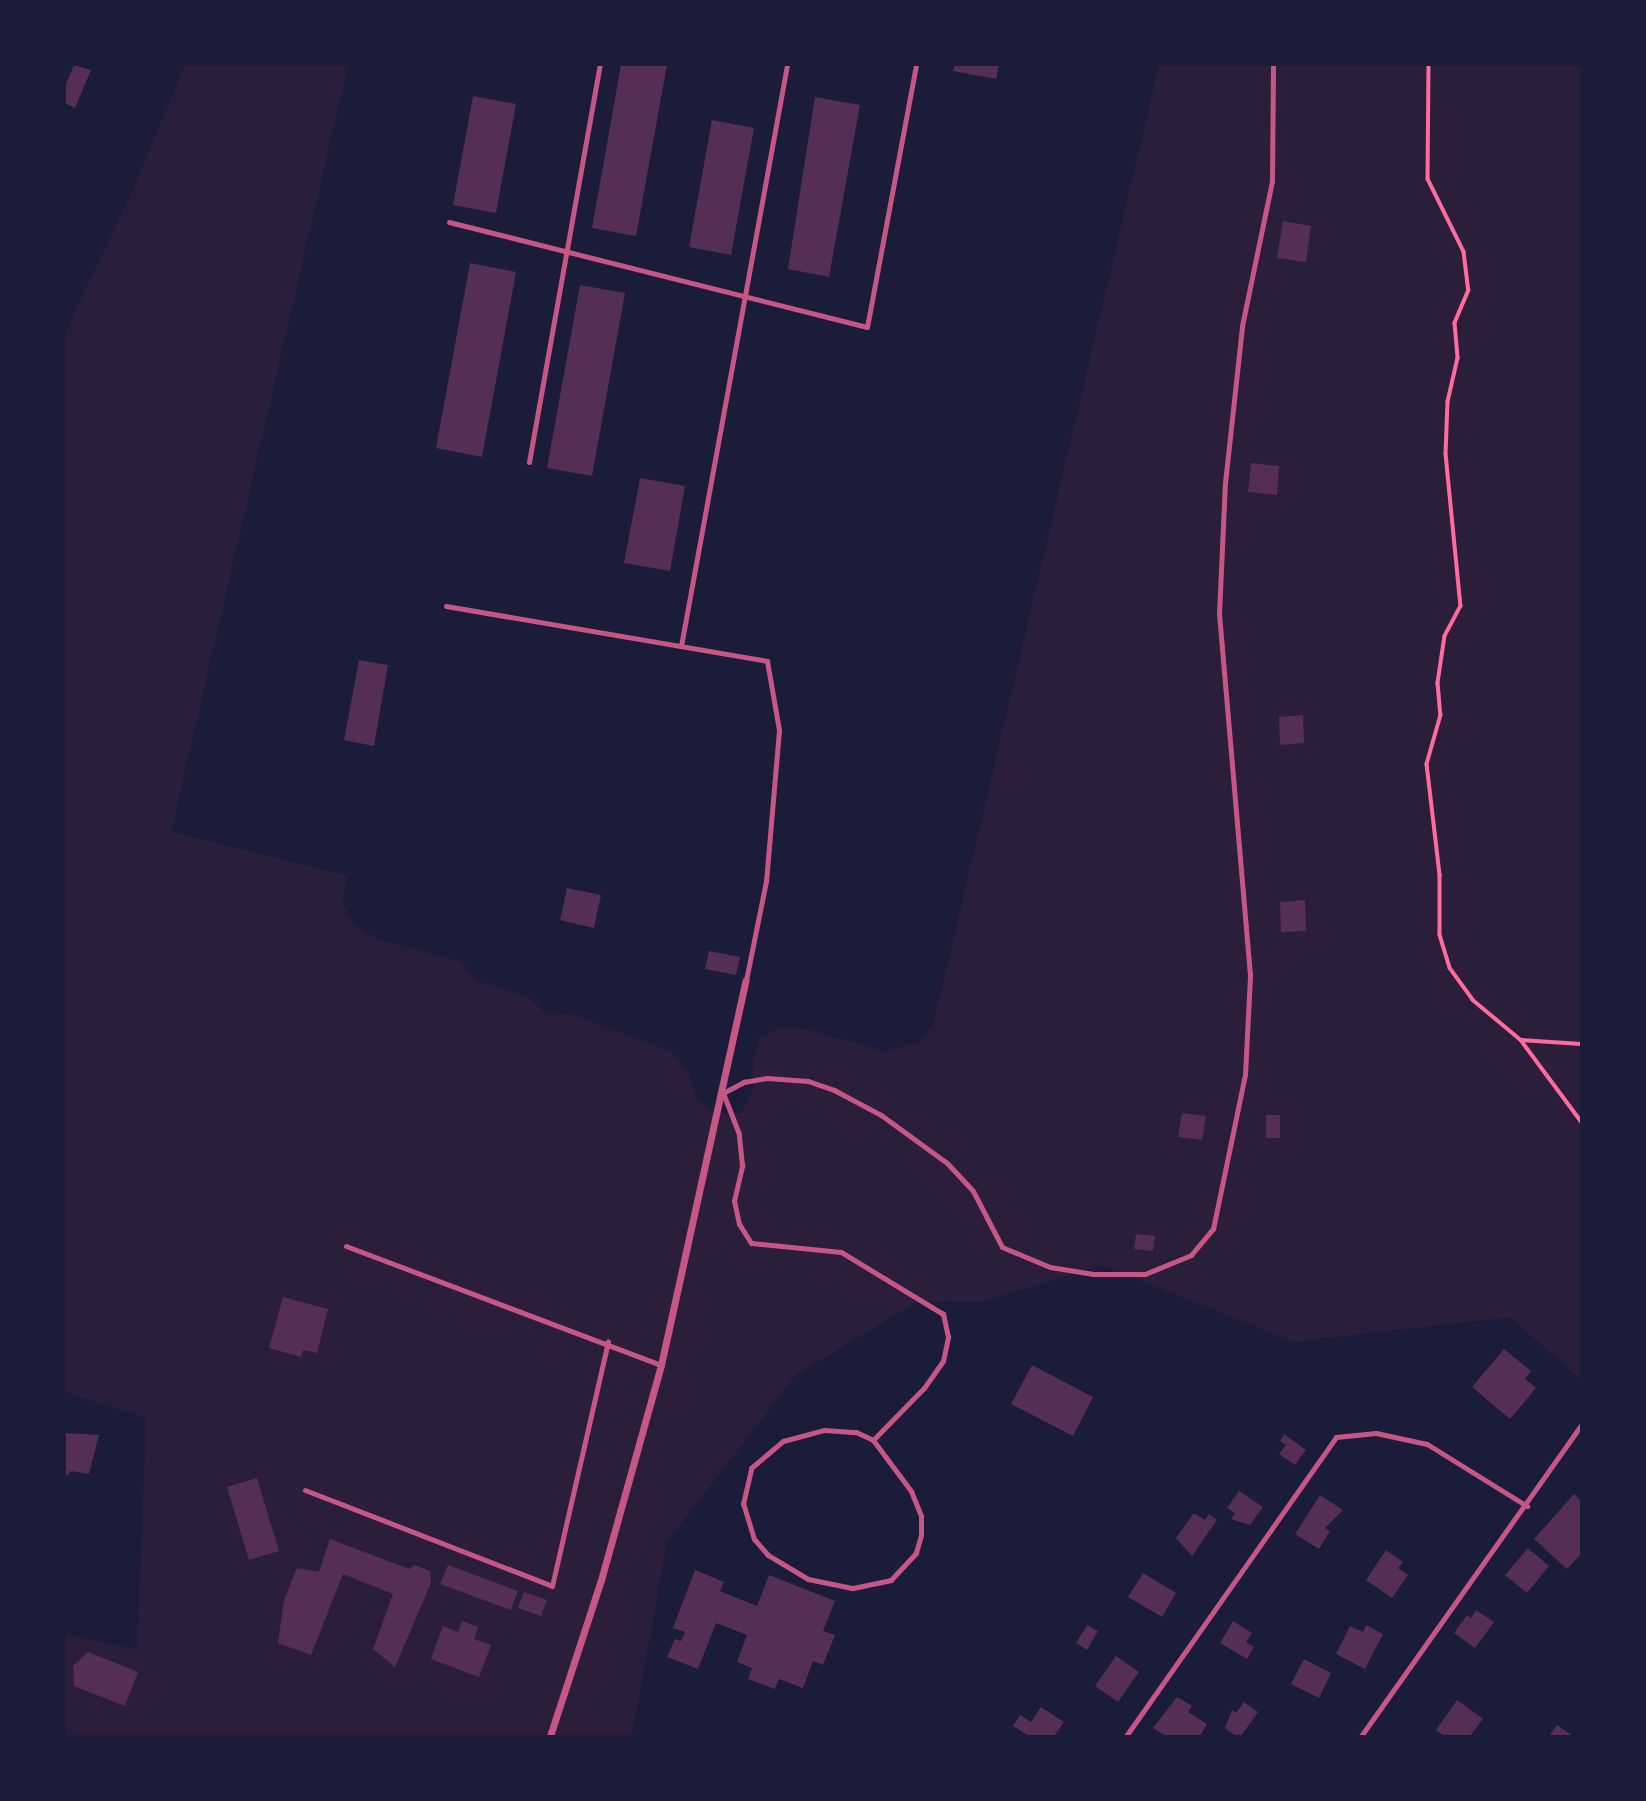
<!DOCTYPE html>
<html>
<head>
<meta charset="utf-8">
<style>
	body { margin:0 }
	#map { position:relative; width:1646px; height:1801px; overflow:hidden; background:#1b1b3a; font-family:Lato,sans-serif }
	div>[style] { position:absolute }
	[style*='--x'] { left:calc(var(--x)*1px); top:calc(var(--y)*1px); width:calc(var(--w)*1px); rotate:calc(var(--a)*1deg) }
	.green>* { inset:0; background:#2a1e3b }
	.building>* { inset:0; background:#542f53 }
	.path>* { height:3.5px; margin:-1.75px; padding:0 1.75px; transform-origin:1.75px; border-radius:1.75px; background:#ff6b9d }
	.service>* { height:5px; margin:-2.5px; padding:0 2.5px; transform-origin:2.5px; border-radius:2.5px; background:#c65784 }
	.minor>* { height:7px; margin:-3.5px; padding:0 3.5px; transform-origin:3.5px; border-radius:3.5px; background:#c65784 }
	span { translate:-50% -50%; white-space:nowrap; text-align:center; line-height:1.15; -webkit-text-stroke:5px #1b1b3a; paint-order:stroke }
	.frame { position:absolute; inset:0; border:66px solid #1b1b3a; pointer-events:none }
</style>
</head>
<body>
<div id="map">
	<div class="green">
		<div style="clip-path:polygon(185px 65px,348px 65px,171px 832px,347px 876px,342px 903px,356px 926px,378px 939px,461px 962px,478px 981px,528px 997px,548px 1015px,572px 1014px,671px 1052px,688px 1072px,696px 1098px,716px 1113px,741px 1113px,754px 1088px,753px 1062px,759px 1037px,783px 1027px,809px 1030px,884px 1051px,920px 1042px,934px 1022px,1159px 65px,1581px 65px,1581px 1380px,1510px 1317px,1293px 1342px,1103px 1265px,984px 1301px,917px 1302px,796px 1375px,667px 1542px,632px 1736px,65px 1736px,65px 1635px,137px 1649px,146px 1418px,65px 1392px,65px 333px,131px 194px)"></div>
	</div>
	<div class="building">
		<div style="clip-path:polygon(74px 65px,91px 70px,75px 108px,65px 103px,65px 86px)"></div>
		<div style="clip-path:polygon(621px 65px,667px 65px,636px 236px,592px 228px)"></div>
		<div style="clip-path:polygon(955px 65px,999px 65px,996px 79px,953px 71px)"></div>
		<div style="clip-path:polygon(473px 96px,516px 104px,496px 213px,453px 205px)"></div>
		<div style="clip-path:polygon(815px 97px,860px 105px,829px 277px,788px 269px)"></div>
		<div style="clip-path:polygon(712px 120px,754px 128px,731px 255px,689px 247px)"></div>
		<div style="clip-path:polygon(1283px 221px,1311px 226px,1306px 262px,1277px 258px)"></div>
		<div style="clip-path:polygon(470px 263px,516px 272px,482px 457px,436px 448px)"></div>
		<div style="clip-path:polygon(580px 285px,625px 293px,592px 476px,547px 468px)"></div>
		<div style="clip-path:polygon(1251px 463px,1279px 466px,1277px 495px,1248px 492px)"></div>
		<div style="clip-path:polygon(640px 478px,685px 486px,670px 571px,624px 563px)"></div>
		<div style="clip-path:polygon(359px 660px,388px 665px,374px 746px,344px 740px)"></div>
		<div style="clip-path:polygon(1303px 715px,1304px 743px,1280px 745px,1279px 717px)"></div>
		<div style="clip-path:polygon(567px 888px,601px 895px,594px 928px,560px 920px)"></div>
		<div style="clip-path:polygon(1305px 900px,1306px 931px,1281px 932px,1280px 902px)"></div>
		<div style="clip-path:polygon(709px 951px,740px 957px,736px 975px,705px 969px)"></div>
		<div style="clip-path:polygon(1182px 1113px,1206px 1116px,1202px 1140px,1178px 1137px)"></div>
		<div style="clip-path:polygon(1266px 1115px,1280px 1115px,1280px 1138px,1266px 1138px)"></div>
		<div style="clip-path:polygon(1136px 1234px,1155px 1236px,1153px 1251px,1134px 1249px)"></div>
		<div style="clip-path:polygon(283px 1297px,328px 1309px,317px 1353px,303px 1350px,301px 1357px,269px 1348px)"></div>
		<div style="clip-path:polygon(1504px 1349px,1531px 1371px,1525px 1379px,1536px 1388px,1510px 1419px,1472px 1387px)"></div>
		<div style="clip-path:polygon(1032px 1365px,1093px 1397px,1073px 1436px,1011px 1404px)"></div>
		<div style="clip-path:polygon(65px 1433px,99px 1435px,89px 1474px,71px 1471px,65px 1477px)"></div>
		<div style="clip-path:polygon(1284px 1434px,1306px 1450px,1295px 1465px,1279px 1454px,1286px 1445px,1280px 1441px)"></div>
		<div style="clip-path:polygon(257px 1478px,279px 1551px,249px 1560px,227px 1487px)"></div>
		<div style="clip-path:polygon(1239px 1491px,1263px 1507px,1250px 1525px,1231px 1519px,1235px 1513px,1227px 1508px)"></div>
		<div style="clip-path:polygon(1574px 1494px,1581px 1501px,1581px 1554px,1567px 1569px,1534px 1539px)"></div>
		<div style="clip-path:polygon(1320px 1495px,1343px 1510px,1325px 1528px,1330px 1531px,1319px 1549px,1295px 1534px)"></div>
		<div style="clip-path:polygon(1194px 1513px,1205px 1520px,1209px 1514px,1217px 1520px,1192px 1556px,1176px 1538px)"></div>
		<div style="clip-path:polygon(330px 1539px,409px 1569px,414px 1565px,430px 1571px,431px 1583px,395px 1667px,373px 1649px,393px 1594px,343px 1574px,311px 1655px,278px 1643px,284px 1600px,297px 1568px,319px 1572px)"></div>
		<div style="clip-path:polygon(1528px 1548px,1549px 1566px,1527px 1593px,1505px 1575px)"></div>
		<div style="clip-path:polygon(1386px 1550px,1403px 1562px,1398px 1568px,1408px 1575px,1392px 1598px,1366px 1580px)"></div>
		<div style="clip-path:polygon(448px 1565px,518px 1591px,511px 1610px,440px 1584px)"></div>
		<div style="clip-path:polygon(695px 1570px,724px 1582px,720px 1591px,757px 1606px,769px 1575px,835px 1601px,823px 1631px,835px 1635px,823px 1665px,813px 1661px,803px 1688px,779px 1679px,775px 1689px,748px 1679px,752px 1668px,737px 1662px,747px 1635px,716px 1623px,698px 1669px,667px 1657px,675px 1639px,681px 1641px,685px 1632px,673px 1628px)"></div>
		<div style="clip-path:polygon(1143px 1573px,1176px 1593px,1162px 1617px,1128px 1597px)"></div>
		<div style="clip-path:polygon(524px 1592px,547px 1600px,541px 1616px,518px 1608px)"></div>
		<div style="clip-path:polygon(1476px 1610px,1494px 1622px,1475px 1648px,1454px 1633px,1467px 1615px,1471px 1618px)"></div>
		<div style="clip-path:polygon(462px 1621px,478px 1627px,474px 1639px,491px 1645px,479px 1677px,431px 1659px,443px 1626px,458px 1632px)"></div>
		<div style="clip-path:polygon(1233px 1621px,1252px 1633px,1246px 1642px,1254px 1647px,1247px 1659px,1220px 1643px)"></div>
		<div style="clip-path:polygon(1087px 1625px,1098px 1631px,1087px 1650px,1076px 1643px)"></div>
		<div style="clip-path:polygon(1366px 1625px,1383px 1634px,1365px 1669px,1336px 1654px,1350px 1626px,1363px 1632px)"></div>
		<div style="clip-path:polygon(88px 1652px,138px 1672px,125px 1706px,74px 1686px,73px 1666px)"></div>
		<div style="clip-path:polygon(1116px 1656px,1139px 1672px,1118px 1702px,1095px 1686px)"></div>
		<div style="clip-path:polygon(1304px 1659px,1331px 1673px,1319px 1698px,1291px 1684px)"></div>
		<div style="clip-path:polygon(1177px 1697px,1192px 1706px,1188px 1712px,1207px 1724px,1200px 1736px,1166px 1736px,1153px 1728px)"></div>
		<div style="clip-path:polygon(1457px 1700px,1483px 1719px,1470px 1736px,1444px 1736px,1436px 1730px)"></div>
		<div style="clip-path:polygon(1244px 1702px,1258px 1712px,1241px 1736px,1236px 1736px,1225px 1728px,1232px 1710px,1236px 1713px)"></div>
		<div style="clip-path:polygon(1041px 1707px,1064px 1722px,1054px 1736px,1029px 1736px,1013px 1726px,1020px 1715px,1031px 1722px)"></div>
		<div style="clip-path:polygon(1557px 1725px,1573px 1736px,1549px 1736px)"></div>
	</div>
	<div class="path">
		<div style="--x:1429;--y:65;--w:114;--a:90.5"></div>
		<div style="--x:1428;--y:179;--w:81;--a:63.7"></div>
		<div style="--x:1464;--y:252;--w:38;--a:83"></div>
		<div style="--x:1469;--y:290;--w:36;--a:113"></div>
		<div style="--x:1455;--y:323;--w:35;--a:85"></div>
		<div style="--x:1458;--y:358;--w:45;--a:102.8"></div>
		<div style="--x:1448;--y:402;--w:52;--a:92.2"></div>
		<div style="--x:1446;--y:454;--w:153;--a:84.4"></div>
		<div style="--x:1461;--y:606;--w:34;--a:118"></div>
		<div style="--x:1445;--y:636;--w:48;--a:98.5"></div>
		<div style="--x:1438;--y:683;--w:32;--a:85"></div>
		<div style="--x:1441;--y:715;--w:51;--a:105.9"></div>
		<div style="--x:1427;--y:764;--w:112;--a:83.3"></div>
		<div style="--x:1440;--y:875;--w:60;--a:90"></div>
		<div style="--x:1440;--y:935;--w:34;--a:73"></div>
		<div style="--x:1450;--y:968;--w:39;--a:54"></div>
		<div style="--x:1473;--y:1000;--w:62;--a:39.8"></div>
		<div style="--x:1521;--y:1040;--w:101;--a:53.5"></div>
		<div style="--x:1521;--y:1040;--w:60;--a:3.8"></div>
	</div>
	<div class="service">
		<div style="--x:449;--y:222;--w:431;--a:14.1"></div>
		<div style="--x:867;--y:327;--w:267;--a:-79.4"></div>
		<div style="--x:529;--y:462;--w:403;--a:-79.9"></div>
		<div style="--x:446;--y:606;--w:326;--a:9.7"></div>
		<div style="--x:767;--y:661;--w:70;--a:80.1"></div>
		<div style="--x:779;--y:730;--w:152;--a:94.9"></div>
		<div style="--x:766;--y:881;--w:101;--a:101.4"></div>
		<div style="--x:681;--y:646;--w:591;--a:-79.66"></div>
		<div style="--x:346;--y:1246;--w:337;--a:20.7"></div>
		<div style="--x:824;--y:1430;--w:32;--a:4"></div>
		<div style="--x:856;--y:1432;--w:19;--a:25"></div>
		<div style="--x:873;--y:1440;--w:64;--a:53.3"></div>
		<div style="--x:911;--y:1491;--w:27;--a:68"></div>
		<div style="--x:921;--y:1516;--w:19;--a:90"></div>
		<div style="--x:921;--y:1535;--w:19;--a:106"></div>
		<div style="--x:916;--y:1553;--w:37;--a:133"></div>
		<div style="--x:891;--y:1580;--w:40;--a:168"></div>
		<div style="--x:852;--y:1588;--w:45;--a:-168.4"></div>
		<div style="--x:808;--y:1579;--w:47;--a:-149"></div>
		<div style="--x:768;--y:1555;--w:21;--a:-131"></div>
		<div style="--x:754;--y:1539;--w:37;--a:-107"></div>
		<div style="--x:743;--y:1504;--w:37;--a:-77"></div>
		<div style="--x:751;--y:1468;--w:42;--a:-40.2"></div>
		<div style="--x:783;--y:1441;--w:42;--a:-15"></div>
		<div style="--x:873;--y:1440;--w:73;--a:-45.6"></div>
		<div style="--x:924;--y:1388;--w:33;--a:-55"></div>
		<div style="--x:943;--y:1361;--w:25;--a:-78"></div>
		<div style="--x:948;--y:1337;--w:24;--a:-102"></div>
		<div style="--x:943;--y:1314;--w:119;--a:-148.7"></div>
		<div style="--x:841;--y:1252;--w:90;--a:-174.3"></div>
		<div style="--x:751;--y:1243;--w:22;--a:-122"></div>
		<div style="--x:739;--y:1224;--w:24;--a:-102"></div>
		<div style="--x:734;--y:1201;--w:37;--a:-77"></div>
		<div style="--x:742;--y:1165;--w:31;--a:-96"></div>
		<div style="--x:739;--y:1134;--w:44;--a:-111.3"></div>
		<div style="--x:723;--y:1093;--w:24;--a:-28"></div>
		<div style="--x:744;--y:1082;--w:23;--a:-10"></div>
		<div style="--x:767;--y:1078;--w:41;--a:4.2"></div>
		<div style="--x:808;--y:1081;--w:28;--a:19"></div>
		<div style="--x:834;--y:1090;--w:53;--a:28"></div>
		<div style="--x:881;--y:1115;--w:82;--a:36"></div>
		<div style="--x:947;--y:1163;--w:38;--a:47"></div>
		<div style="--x:973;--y:1191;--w:63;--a:62.6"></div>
		<div style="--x:1002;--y:1247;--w:52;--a:22.6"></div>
		<div style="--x:1050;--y:1267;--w:44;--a:9.2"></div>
		<div style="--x:1093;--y:1274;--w:52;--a:0"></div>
		<div style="--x:1145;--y:1274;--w:50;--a:-22.4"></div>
		<div style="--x:1191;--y:1255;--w:34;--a:-50"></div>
		<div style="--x:1213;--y:1229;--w:157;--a:-78.3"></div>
		<div style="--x:1245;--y:1075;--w:100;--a:-87.1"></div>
		<div style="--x:1250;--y:975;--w:362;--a:-94.9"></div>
		<div style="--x:1219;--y:614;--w:131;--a:-87.4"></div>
		<div style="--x:1225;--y:483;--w:158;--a:-83.8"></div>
		<div style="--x:1242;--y:326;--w:148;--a:-78.3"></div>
		<div style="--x:1272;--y:181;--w:116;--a:-89.5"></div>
		<div style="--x:305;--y:1490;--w:265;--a:21.2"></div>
		<div style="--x:552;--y:1586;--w:251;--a:-77.1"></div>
		<div style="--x:1126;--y:1736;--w:365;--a:-54.9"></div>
		<div style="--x:1336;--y:1437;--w:40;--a:-5.7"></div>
		<div style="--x:1376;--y:1433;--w:52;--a:12.2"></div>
		<div style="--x:1427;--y:1444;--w:118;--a:31.8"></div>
		<div style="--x:1361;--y:1736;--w:381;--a:-54.7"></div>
	</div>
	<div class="minor">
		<div style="--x:550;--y:1736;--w:164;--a:-71.9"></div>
		<div style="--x:601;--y:1580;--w:223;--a:-74.4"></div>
		<div style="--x:661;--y:1365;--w:394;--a:-77.6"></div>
	</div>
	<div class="frame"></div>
</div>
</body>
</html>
